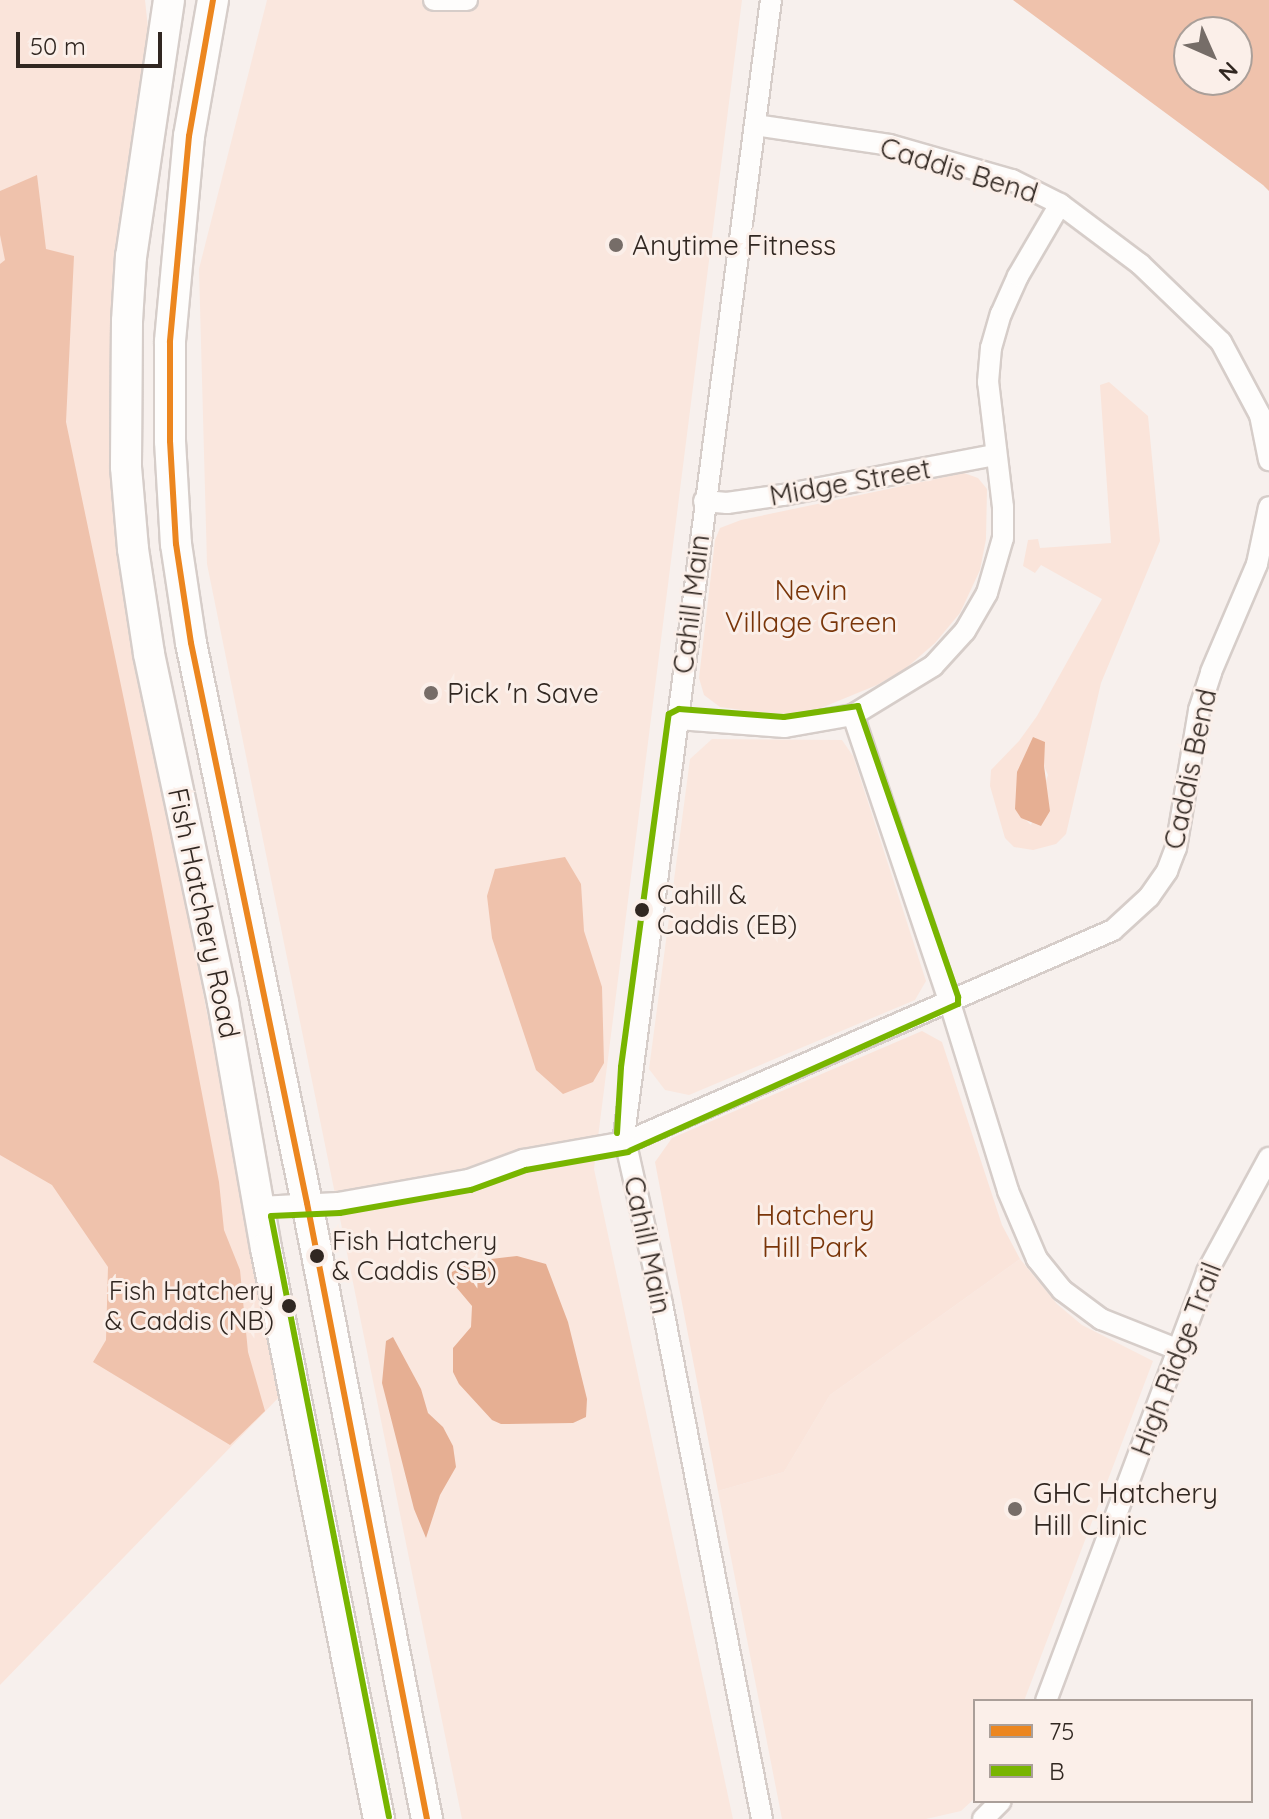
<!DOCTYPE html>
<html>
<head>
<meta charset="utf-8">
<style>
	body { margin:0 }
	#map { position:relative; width:1269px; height:1819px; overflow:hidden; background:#f7f0ed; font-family:Quicksand,sans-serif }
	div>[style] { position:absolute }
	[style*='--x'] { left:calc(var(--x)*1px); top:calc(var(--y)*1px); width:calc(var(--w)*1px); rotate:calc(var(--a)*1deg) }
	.built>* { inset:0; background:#fae7de }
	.green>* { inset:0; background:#fae4da }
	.forest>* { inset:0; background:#efc2ac }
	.water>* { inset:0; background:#e6af93 }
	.roads { filter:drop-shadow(2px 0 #d6cdc9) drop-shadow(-2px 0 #d6cdc9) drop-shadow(0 2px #d6cdc9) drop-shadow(0 -2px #d6cdc9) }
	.street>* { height:20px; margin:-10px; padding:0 10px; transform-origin:10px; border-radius:10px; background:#fefdfc }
	.secondary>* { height:30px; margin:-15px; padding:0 15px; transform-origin:15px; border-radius:15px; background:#fefdfc }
	.bus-1>* { height:6px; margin:-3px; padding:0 3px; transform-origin:3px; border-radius:3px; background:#ec861f }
	.bus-2>* { height:6px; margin:-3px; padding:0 3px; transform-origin:3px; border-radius:3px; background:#78b500 }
	.dots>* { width:22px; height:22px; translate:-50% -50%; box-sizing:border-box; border:4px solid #fbefe9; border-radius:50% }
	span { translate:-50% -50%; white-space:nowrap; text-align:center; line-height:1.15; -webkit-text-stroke:6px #fbefe9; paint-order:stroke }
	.bus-label { font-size:26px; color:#312721 }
	.left { translate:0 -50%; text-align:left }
	.right { translate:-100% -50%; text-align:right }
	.street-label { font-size:28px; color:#312721 }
	.poi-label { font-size:28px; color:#312721 }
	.park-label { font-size:28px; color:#793509 }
	.legend { position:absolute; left:973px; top:1699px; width:280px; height:104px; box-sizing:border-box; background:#fbefe9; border:2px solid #aa9f99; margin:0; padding:10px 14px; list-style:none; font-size:24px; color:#312721 }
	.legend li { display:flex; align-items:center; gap:16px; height:40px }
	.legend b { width:40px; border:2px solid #aa9f99 }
	.north { position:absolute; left:1173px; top:16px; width:80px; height:80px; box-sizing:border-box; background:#fbefe9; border:2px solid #aa9f99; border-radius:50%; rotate:135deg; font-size:22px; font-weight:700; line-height:32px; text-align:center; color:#312721 }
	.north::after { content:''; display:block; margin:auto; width:28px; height:36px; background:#766d68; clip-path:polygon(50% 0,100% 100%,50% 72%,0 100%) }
	.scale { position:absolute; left:16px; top:32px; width:146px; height:36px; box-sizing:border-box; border:4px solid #312721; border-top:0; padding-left:10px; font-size:24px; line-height:28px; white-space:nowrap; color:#312721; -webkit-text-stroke:6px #fbefe9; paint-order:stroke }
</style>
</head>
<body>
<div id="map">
	<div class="built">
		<div style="clip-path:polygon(267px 0,742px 0,594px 1169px,733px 1819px,462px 1819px,207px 564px,199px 269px)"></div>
		<div style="clip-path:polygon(712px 739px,842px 740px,853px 756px,926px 981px,915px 1000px,689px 1095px,665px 1090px,649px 1069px,690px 759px)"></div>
		<div style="clip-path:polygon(1020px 1259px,1057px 1304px,1082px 1325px,1153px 1361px,1024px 1701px,975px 1701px,975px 1798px,961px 1811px,926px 1819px,782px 1819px,718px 1491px,784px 1472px,830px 1395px)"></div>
	</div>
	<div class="green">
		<div style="clip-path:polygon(0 0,145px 0,150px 47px,128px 174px,136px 652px,282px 1394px,0 1685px)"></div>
		<div style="clip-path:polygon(evenodd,1109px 382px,1148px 416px,1160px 541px,1101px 683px,1066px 834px,1056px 844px,1033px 850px,1014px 847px,1005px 838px,990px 786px,991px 770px,1019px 741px,1037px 716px,1102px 599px,1041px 565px,1035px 573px,1023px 566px,1028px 540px,1038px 539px,1040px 548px,1111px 543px,1100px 385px,1109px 382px,1044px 766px,1048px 775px,1031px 825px,1015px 809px,1044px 766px)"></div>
		<div style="clip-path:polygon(964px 473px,978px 478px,987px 489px,986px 539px,980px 570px,960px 613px,935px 643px,905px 669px,877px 685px,821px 708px,789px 714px,756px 712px,720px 707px,704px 695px,699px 678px,715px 540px,720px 528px,741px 520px)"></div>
		<div style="clip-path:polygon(922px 1031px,942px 1042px,1002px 1225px,1020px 1259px,830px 1395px,784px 1472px,718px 1491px,655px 1162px,672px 1138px)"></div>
	</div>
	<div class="forest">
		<div style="clip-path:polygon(evenodd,1013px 0,1269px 0,1269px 191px,1263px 185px,1013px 0,1189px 32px,1237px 32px,1237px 80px,1189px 80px,1189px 32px)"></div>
		<div style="clip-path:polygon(37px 175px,46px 249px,74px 256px,66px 422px,152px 834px,219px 1182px,224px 1230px,240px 1270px,248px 1352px,265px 1411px,230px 1445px,93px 1362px,106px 1340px,108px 1267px,52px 1185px,0 1155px,0 264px,5px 260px,0 235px,0 191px)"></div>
		<div style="clip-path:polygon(565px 857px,581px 884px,584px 931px,602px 987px,604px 1063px,593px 1082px,563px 1094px,536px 1070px,492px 938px,487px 896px,495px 869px)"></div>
	</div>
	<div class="water">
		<div style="clip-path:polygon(1033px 737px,1045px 742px,1044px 766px,1050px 811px,1041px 826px,1021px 818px,1015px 809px,1017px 772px)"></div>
		<div style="clip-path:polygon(517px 1256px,546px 1264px,568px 1322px,587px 1399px,586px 1417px,573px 1423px,501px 1424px,492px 1420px,459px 1384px,453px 1372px,453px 1348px,471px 1327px,472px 1306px,446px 1275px,474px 1261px)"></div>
		<div style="clip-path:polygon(393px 1337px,421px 1389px,428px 1413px,443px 1427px,453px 1446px,456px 1467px,440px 1495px,426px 1538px,414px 1509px,382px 1383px,386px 1341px)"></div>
	</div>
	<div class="roads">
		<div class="street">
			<div style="--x:434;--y:0;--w:33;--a:0"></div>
			<div style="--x:755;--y:125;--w:136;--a:8.4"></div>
			<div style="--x:890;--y:145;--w:127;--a:16"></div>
			<div style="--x:1012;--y:180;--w:54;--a:26.6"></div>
			<div style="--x:1060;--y:204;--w:100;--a:36.9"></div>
			<div style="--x:1140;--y:264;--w:112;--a:43.9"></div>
			<div style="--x:1221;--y:342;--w:83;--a:61.9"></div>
			<div style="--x:1260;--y:415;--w:46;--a:78.7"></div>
			<div style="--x:704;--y:501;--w:23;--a:5"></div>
			<div style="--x:727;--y:503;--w:57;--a:-8.1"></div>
			<div style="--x:783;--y:495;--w:216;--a:-10.7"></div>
			<div style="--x:853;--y:715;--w:301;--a:71.4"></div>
			<div style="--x:949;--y:1000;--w:200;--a:72.8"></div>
			<div style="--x:1008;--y:1191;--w:74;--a:66.9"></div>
			<div style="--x:1037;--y:1259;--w:40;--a:51"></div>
			<div style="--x:1062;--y:1290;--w:49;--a:36.6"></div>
			<div style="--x:1101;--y:1319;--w:84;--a:21.7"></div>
			<div style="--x:678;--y:719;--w:107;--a:4.3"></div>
			<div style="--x:785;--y:727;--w:69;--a:-10"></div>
			<div style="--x:853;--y:715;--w:94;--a:-31.5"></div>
			<div style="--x:933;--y:666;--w:47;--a:-47.6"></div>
			<div style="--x:965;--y:631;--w:44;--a:-59.9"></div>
			<div style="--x:987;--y:593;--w:57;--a:-73.8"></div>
			<div style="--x:1003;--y:538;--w:31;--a:-90"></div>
			<div style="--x:1003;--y:507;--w:126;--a:-96.8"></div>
			<div style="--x:988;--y:382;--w:34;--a:-85"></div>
			<div style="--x:991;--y:348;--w:35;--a:-74"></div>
			<div style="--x:1001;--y:314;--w:42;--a:-65.9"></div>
			<div style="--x:1018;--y:276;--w:83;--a:-59.7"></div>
			<div style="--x:259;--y:1207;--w:79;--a:-2.9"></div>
			<div style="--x:338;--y:1203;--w:133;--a:-10"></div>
			<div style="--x:469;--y:1180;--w:58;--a:-20.3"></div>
			<div style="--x:523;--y:1160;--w:105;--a:-9.9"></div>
			<div style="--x:626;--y:1142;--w:531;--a:-23.52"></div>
			<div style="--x:1113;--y:930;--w:49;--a:-42.5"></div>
			<div style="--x:1149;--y:897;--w:32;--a:-55"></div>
			<div style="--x:1167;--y:871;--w:25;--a:-69"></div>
			<div style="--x:1176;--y:848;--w:140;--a:-80.5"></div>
			<div style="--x:1199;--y:710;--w:40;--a:-72"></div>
			<div style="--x:1211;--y:672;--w:117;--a:-66.9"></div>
			<div style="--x:1257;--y:564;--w:58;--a:-78.1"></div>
			<div style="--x:1046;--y:1701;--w:458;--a:-69.4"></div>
			<div style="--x:1207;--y:1272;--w:130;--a:-61.5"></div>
			<div style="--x:762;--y:1819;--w:525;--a:-100.99"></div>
			<div style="--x:662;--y:1304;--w:172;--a:-102.7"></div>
			<div style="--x:624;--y:1136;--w:1145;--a:-82.63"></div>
			<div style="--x:983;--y:1819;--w:25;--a:-45"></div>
		</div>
		<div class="secondary">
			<div style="--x:169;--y:0;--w:259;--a:98.4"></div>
			<div style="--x:131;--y:256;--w:65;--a:93.5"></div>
			<div style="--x:127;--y:321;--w:146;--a:90.4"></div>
			<div style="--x:126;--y:467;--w:82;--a:85.1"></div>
			<div style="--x:133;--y:549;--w:106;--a:81.3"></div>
			<div style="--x:149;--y:654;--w:356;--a:78"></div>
			<div style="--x:223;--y:1002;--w:250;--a:80.1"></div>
			<div style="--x:266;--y:1248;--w:582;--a:78.81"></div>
			<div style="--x:213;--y:0;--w:138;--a:100"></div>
			<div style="--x:189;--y:136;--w:207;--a:95.3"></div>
			<div style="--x:170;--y:342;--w:99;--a:90"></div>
			<div style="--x:170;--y:441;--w:103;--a:86.7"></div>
			<div style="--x:176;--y:544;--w:100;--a:81.4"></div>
			<div style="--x:191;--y:643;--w:572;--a:78.3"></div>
			<div style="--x:307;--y:1203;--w:628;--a:78.98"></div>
		</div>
	</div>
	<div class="bus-1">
		<div style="--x:213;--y:0;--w:138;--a:100"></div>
		<div style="--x:189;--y:136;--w:207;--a:95.3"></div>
		<div style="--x:170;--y:342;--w:99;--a:90"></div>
		<div style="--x:170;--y:441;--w:103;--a:86.7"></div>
		<div style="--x:176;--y:544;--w:100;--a:81.4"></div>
		<div style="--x:191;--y:643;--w:572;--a:78.3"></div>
		<div style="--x:307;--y:1203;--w:628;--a:78.98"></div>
	</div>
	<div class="bus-2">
		<div style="--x:617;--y:1133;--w:66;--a:-86.5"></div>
		<div style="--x:621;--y:1067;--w:356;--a:-82.3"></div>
		<div style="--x:669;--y:714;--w:11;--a:-27"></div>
		<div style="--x:679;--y:709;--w:105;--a:4.4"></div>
		<div style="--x:784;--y:717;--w:75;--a:-8.5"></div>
		<div style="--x:858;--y:706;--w:308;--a:71"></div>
		<div style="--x:958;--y:997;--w:7;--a:90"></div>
		<div style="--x:958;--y:1004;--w:359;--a:155.9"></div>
		<div style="--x:389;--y:1817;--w:612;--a:-101.11"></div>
		<div style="--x:271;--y:1216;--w:69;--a:-2.5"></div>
		<div style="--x:340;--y:1213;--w:133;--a:-10"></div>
		<div style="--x:471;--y:1190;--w:59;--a:-20"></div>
		<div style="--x:526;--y:1170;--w:104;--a:-10"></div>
	</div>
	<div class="dots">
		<div style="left:616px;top:245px;background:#766d68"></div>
		<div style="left:431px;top:693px;background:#766d68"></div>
		<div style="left:642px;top:910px;background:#312721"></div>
		<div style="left:317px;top:1256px;background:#312721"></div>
		<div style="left:289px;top:1306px;background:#312721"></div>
		<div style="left:1015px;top:1509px;background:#766d68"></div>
	</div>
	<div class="bus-label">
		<span class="left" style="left:657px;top:910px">Cahill &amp;<br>Caddis (EB)</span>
		<span class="left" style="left:332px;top:1256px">Fish Hatchery<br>&amp; Caddis (SB)</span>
		<span class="right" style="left:274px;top:1306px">Fish Hatchery<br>&amp; Caddis (NB)</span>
	</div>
	<div class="street-label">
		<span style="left:959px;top:170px;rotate:17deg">Caddis Bend</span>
		<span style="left:850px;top:482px;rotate:-10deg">Midge Street</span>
		<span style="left:691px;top:604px;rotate:-83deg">Cahill Main</span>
		<span style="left:1190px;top:769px;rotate:-78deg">Caddis Bend</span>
		<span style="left:204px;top:913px;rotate:78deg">Fish Hatchery Road</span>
		<span style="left:648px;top:1245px;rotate:78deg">Cahill Main</span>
		<span style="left:1176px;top:1359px;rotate:-69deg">High Ridge Trail</span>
	</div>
	<div class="poi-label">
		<span class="left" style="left:632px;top:245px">Anytime Fitness</span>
		<span class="left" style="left:447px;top:693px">Pick 'n Save</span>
		<span class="left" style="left:1033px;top:1509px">GHC Hatchery<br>Hill Clinic</span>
	</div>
	<div class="park-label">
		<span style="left:811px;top:606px">Nevin<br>Village Green</span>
		<span style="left:815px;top:1231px">Hatchery<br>Hill Park</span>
	</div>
	<ul class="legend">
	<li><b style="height:10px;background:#ec861f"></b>75</li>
	<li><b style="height:10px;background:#78b500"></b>B</li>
	</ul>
	<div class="north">N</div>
	<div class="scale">50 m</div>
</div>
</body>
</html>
